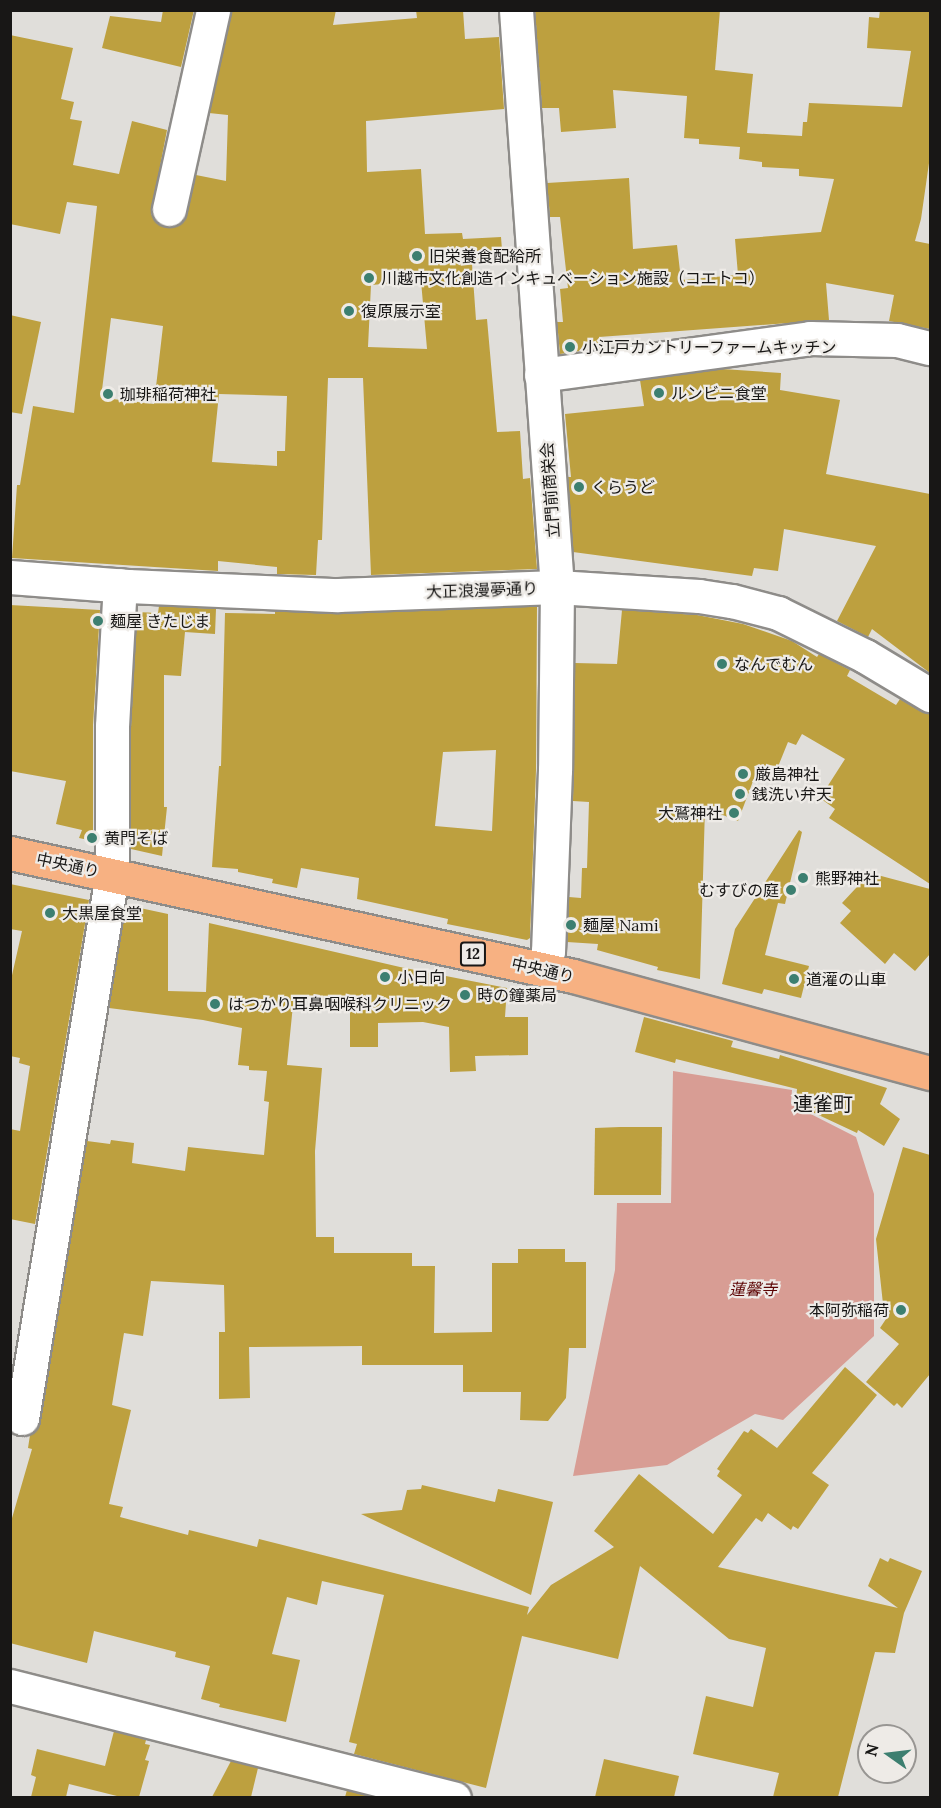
<!DOCTYPE html>
<html>
<head>
<meta charset="utf-8">
<style>
	body { margin:0 }
	#map { position:relative; width:941px; height:1808px; overflow:hidden; background:#e0deda; font-family:Lora,"Noto Sans JP",serif }
	div>[style] { position:absolute }
	[style*='--x'] { left:calc(var(--x)*1px); top:calc(var(--y)*1px); width:calc(var(--w)*1px); rotate:calc(var(--a)*1deg) }
	.green>* { inset:0; background:#d89d94 }
	.building>* { inset:0; background:#bda03f }
	.roads { filter:drop-shadow(2px 0 #8e8c89) drop-shadow(-2px 0 #8e8c89) drop-shadow(0 2px #8e8c89) drop-shadow(0 -2px #8e8c89) }
	.minor>* { height:33px; margin:-16.5px; padding:0 16.5px; transform-origin:16.5px; border-radius:16.5px; background:#fff }
	.major>* { height:33px; margin:-16.5px; padding:0 16.5px; transform-origin:16.5px; border-radius:16.5px; background:#f7b182 }
	.dots>* { width:16px; height:16px; translate:-50% -50%; box-sizing:border-box; border:3px solid #eeebe7; border-radius:50% }
	span { translate:-50% -50%; white-space:nowrap; text-align:center; line-height:1.15; -webkit-text-stroke:4.5px #eeebe7; paint-order:stroke }
	.shield-label span { padding:2px 4px; background:#eeebe7; border:2px solid; border-radius:4px; -webkit-text-stroke-width:0 }
	.shield-label { font-size:15px; color:#181716; font-weight:700 }
	.poi-label { font-size:16px; color:#181716 }
	.left { translate:0 -50%; text-align:left }
	.right { translate:-100% -50%; text-align:right }
	.street-label { font-size:16px; color:#181716 }
	.park-label { font-size:16px; color:#5d0504; font-style:italic }
	.quarter-label { font-size:20px; color:#181716 }
	.frame { position:absolute; inset:0; border:12px solid #181716; pointer-events:none }
	.north { position:absolute; left:857px; top:1724px; width:60px; height:60px; box-sizing:border-box; background:#eeebe7; border:2px solid #989693; border-radius:50%; rotate:284deg; font-size:16px; font-weight:700; line-height:24px; text-align:center; color:#181716 }
	.north::after { content:''; display:block; margin:auto; width:21px; height:27px; background:#3c7f70; clip-path:polygon(50% 0,100% 100%,50% 72%,0 100%) }
</style>
</head>
<body>
<div id="map">
	<div class="green">
		<div style="clip-path:polygon(673px 1071px,792px 1090px,791px 1104px,856px 1137px,874px 1194px,874px 1336px,783px 1420px,755px 1414px,667px 1465px,573px 1476px,615px 1270px,617px 1203px,671px 1203px)"></div>
	</div>
	<div class="building">
		<div style="clip-path:polygon(163px 10px,194px 10px,181px 67px,102px 48px,110px 16px,161px 22px)"></div>
		<div style="clip-path:polygon(evenodd,231px 10px,336px 10px,333px 25px,417px 18px,416px 10px,463px 10px,465px 39px,499px 37px,504px 109px,366px 121px,367px 172px,421px 169px,425px 234px,462px 233px,463px 239px,501px 237px,503px 262px,472px 264px,476px 320px,487px 319px,497px 432px,520px 431px,523px 479px,530px 478px,537px 569px,371px 575px,363px 378px,328px 378px,322px 540px,318px 540px,316px 575px,277px 574px,277px 567px,218px 561px,218px 571px,12px 558px,17px 485px,20px 485px,33px 406px,74px 413px,97px 206px,67px 202px,60px 234px,10px 224px,10px 35px,73px 48px,61px 99px,74px 102px,70px 119px,82px 121px,73px 165px,119px 174px,132px 121px,167px 130px,151px 214px,157px 223px,166px 227px,174px 227px,182px 222px,187px 214px,196px 175px,226px 181px,228px 115px,209px 113px,231px 10px,421px 281px,427px 349px,368px 347px,371px 285px,421px 281px,231px 10px,111px 318px,163px 326px,154px 404px,104px 398px,105px 390px,102px 390px,111px 318px,231px 10px,219px 394px,287px 396px,285px 451px,277px 451px,277px 466px,212px 462px,219px 394px)"></div>
		<div style="clip-path:polygon(535px 10px,720px 10px,715px 70px,753px 74px,747px 133px,802px 136px,803px 122px,807px 122px,809px 103px,902px 107px,911px 51px,867px 48px,869px 17px,879px 18px,880px 10px,930px 10px,930px 156px,921px 219px,915px 241px,930px 244px,930px 329px,889px 321px,894px 295px,826px 283px,829px 320px,599px 337px,600px 348px,560px 354px,557px 322px,563px 322px,560px 289px,568px 288px,560px 217px,550px 217px,547px 183px,629px 178px,633px 249px,677px 245px,681px 280px,738px 275px,735px 239px,821px 232px,834px 179px,799px 176px,799px 169px,762px 167px,762px 162px,739px 159px,740px 147px,699px 144px,699px 139px,684px 138px,687px 96px,613px 90px,616px 128px,561px 132px,559px 108px,542px 108px)"></div>
		<div style="clip-path:polygon(10px 315px,41px 322px,22px 414px,10px 412px)"></div>
		<div style="clip-path:polygon(722px 369px,781px 373px,780px 390px,840px 400px,826px 474px,930px 494px,930px 673px,872px 629px,868px 637px,837px 621px,876px 546px,784px 529px,778px 571px,754px 568px,752px 576px,573px 552px,568px 477px,571px 477px,565px 414px,644px 406px,640px 380px)"></div>
		<div style="clip-path:polygon(10px 605px,100px 610px,93px 725px,93px 841px,79px 838px,82px 830px,56px 824px,66px 781px,10px 771px)"></div>
		<div style="clip-path:polygon(159px 606px,216px 609px,215px 634px,185px 632px,181px 676px,164px 675px,164px 807px,167px 807px,162px 856px,131px 849px,131px 727px,137px 612px,158px 613px)"></div>
		<div style="clip-path:polygon(evenodd,537px 606px,536px 770px,530px 938px,527px 940px,447px 924px,448px 919px,357px 899px,359px 878px,301px 868px,297px 888px,272px 883px,273px 879px,238px 872px,238px 869px,212px 867px,219px 766px,221px 766px,225px 613px,275px 614px,275px 611px,339px 614px,537px 606px,496px 750px,492px 831px,435px 826px,443px 752px,496px 750px)"></div>
		<div style="clip-path:polygon(622px 610px,697px 615px,743px 624px,792px 641px,817px 657px,819px 654px,850px 670px,847px 676px,896px 705px,900px 699px,920px 711px,930px 714px,930px 884px,829px 818px,835px 809px,820px 798px,845px 759px,802px 734px,796px 745px,788px 742px,775px 774px,758px 768px,738px 821px,705px 808px,700px 979px,657px 970px,658px 967px,597px 950px,598px 944px,567px 942px,569px 897px,581px 898px,582px 868px,587px 868px,589px 802px,573px 801px,575px 663px,617px 664px)"></div>
		<div style="clip-path:polygon(799px 830px,802px 832px,785px 904px,778px 903px,765px 955px,809px 966px,801px 998px,764px 989px,762px 994px,722px 984px,735px 929px)"></div>
		<div style="clip-path:polygon(870px 873px,930px 889px,930px 954px,915px 971px,894px 953px,885px 964px,840px 923px,851px 911px,842px 903px)"></div>
		<div style="clip-path:polygon(10px 884px,89px 900px,35px 1224px,10px 1219px,10px 1129px,20px 1131px,30px 1066px,19px 1063px,20px 1058px,10px 1056px,10px 984px,22px 931px,10px 929px)"></div>
		<div style="clip-path:polygon(126px 905px,168px 914px,168px 991px,206px 992px,209px 923px,400px 967px,507px 988px,505px 1017px,528px 1017px,528px 1055px,475px 1056px,476px 1071px,450px 1072px,449px 1027px,423px 1022px,378px 1023px,378px 1047px,350px 1047px,350px 1006px,294px 995px,287px 1065px,322px 1068px,315px 1151px,316px 1237px,334px 1237px,334px 1253px,412px 1253px,412px 1266px,435px 1266px,434px 1333px,492px 1332px,492px 1263px,518px 1263px,518px 1249px,565px 1249px,565px 1262px,586px 1262px,586px 1348px,569px 1348px,566px 1398px,548px 1421px,520px 1420px,521px 1392px,463px 1392px,463px 1365px,362px 1365px,362px 1346px,249px 1347px,250px 1398px,219px 1399px,219px 1332px,225px 1332px,224px 1285px,151px 1281px,143px 1336px,124px 1333px,112px 1405px,131px 1410px,109px 1504px,123px 1507px,120px 1517px,188px 1535px,189px 1530px,257px 1547px,259px 1539px,529px 1607px,527px 1615px,551px 1585px,614px 1547px,594px 1531px,639px 1474px,713px 1534px,742px 1495px,717px 1476px,720px 1471px,717px 1469px,744px 1431px,748px 1433px,751px 1429px,777px 1448px,845px 1367px,877px 1395px,812px 1473px,829px 1485px,798px 1529px,793px 1526px,791px 1530px,768px 1513px,762px 1522px,756px 1518px,718px 1567px,898px 1608px,868px 1586px,880px 1558px,888px 1562px,890px 1558px,922px 1571px,904px 1613px,895px 1653px,875px 1652px,838px 1797px,773px 1797px,779px 1773px,693px 1754px,706px 1696px,753px 1707px,766px 1648px,729px 1639px,640px 1566px,618px 1659px,522px 1636px,486px 1788px,354px 1754px,357px 1744px,349px 1742px,384px 1595px,322px 1581px,317px 1605px,287px 1597px,272px 1654px,300px 1660px,286px 1722px,219px 1707px,220px 1704px,201px 1699px,210px 1666px,175px 1657px,176px 1652px,94px 1631px,87px 1663px,10px 1643px,10px 1525px,32px 1449px,28px 1448px,30px 1435px,37px 1429px,40px 1421px,87px 1141px,110px 1144px,111px 1140px,134px 1143px,132px 1163px,185px 1171px,188px 1147px,264px 1155px,269px 1102px,264px 1101px,267px 1071px,249px 1070px,249px 1066px,238px 1065px,242px 1028px,203px 1020px,109px 1008px)"></div>
		<div style="clip-path:polygon(644px 1017px,733px 1041px,731px 1047px,779px 1059px,780px 1055px,887px 1088px,880px 1104px,900px 1119px,884px 1146px,858px 1130px,857px 1133px,810px 1111px,811px 1102px,796px 1101px,797px 1089px,676px 1059px,675px 1063px,635px 1052px)"></div>
		<div style="clip-path:polygon(620px 1127px,662px 1127px,661px 1195px,594px 1195px,595px 1128px)"></div>
		<div style="clip-path:polygon(903px 1147px,930px 1155px,930px 1374px,902px 1408px,897px 1403px,894px 1406px,866px 1382px,899px 1344px,880px 1328px,890px 1313px,883px 1304px,876px 1239px)"></div>
		<div style="clip-path:polygon(422px 1485px,495px 1502px,498px 1489px,553px 1502px,531px 1595px,361px 1514px,402px 1510px,407px 1490px,421px 1489px)"></div>
		<div style="clip-path:polygon(114px 1731px,146px 1740px,145px 1744px,150px 1745px,145px 1760px,149px 1761px,139px 1797px,121px 1797px,69px 1784px,66px 1797px,31px 1797px,36px 1777px,31px 1775px,37px 1749px,105px 1766px)"></div>
		<div style="clip-path:polygon(604px 1759px,679px 1776px,674px 1797px,595px 1797px)"></div>
		<div style="clip-path:polygon(231px 1761px,258px 1768px,251px 1797px,212px 1797px)"></div>
		<div style="clip-path:polygon(347px 1790px,371px 1796px,370px 1797px,345px 1797px)"></div>
	</div>
	<div class="roads">
		<div class="minor">
			<div style="--x:516;--y:10;--w:578;--a:85.94"></div>
			<div style="--x:557;--y:587;--w:183;--a:90.6"></div>
			<div style="--x:555;--y:770;--w:181;--a:92.2"></div>
			<div style="--x:548;--y:951;--w:19;--a:102"></div>
			<div style="--x:169;--y:209;--w:204;--a:-77.5"></div>
			<div style="--x:541;--y:375;--w:272;--a:-7.8"></div>
			<div style="--x:810;--y:338;--w:87;--a:1.3"></div>
			<div style="--x:897;--y:340;--w:34;--a:14"></div>
			<div style="--x:10;--y:577;--w:118;--a:4.4"></div>
			<div style="--x:128;--y:586;--w:210;--a:2.5"></div>
			<div style="--x:338;--y:595;--w:219;--a:-2.1"></div>
			<div style="--x:557;--y:587;--w:142;--a:3.6"></div>
			<div style="--x:699;--y:596;--w:33;--a:9"></div>
			<div style="--x:732;--y:601;--w:48;--a:14.6"></div>
			<div style="--x:778;--y:613;--w:97;--a:26.3"></div>
			<div style="--x:865;--y:656;--w:76;--a:31"></div>
			<div style="--x:22;--y:1418;--w:550;--a:-80.59"></div>
			<div style="--x:112;--y:875;--w:149;--a:-90"></div>
			<div style="--x:112;--y:726;--w:141;--a:-86.8"></div>
			<div style="--x:10;--y:1686;--w:458;--a:14.2"></div>
		</div>
		<div class="major">
			<div style="--x:10;--y:853;--w:576;--a:12.32"></div>
			<div style="--x:573;--y:976;--w:370;--a:15.2"></div>
		</div>
	</div>
	<div class="dots">
		<div style="left:417px;top:256px;background:#3c7f70"></div>
		<div style="left:369px;top:278px;background:#3c7f70"></div>
		<div style="left:349px;top:311px;background:#3c7f70"></div>
		<div style="left:570px;top:347px;background:#3c7f70"></div>
		<div style="left:659px;top:393px;background:#3c7f70"></div>
		<div style="left:108px;top:394px;background:#3c7f70"></div>
		<div style="left:579px;top:487px;background:#3c7f70"></div>
		<div style="left:98px;top:621px;background:#3c7f70"></div>
		<div style="left:722px;top:664px;background:#3c7f70"></div>
		<div style="left:743px;top:774px;background:#3c7f70"></div>
		<div style="left:740px;top:794px;background:#3c7f70"></div>
		<div style="left:734px;top:813px;background:#3c7f70"></div>
		<div style="left:92px;top:838px;background:#3c7f70"></div>
		<div style="left:803px;top:878px;background:#3c7f70"></div>
		<div style="left:791px;top:890px;background:#3c7f70"></div>
		<div style="left:50px;top:913px;background:#3c7f70"></div>
		<div style="left:571px;top:925px;background:#3c7f70"></div>
		<div style="left:385px;top:977px;background:#3c7f70"></div>
		<div style="left:794px;top:979px;background:#3c7f70"></div>
		<div style="left:465px;top:995px;background:#3c7f70"></div>
		<div style="left:215px;top:1004px;background:#3c7f70"></div>
		<div style="left:901px;top:1310px;background:#3c7f70"></div>
	</div>
	<div class="shield-label">
		<span style="left:473px;top:954px">12</span>
	</div>
	<div class="poi-label">
		<span class="left" style="left:429px;top:256px">旧栄養食配給所</span>
		<span class="left" style="left:381px;top:278px">川越市文化創造インキュベーション施設（コエトコ）</span>
		<span class="left" style="left:361px;top:311px">復原展示室</span>
		<span class="left" style="left:582px;top:347px">小江戸カントリーファームキッチン</span>
		<span class="left" style="left:671px;top:393px">ルンビニ食堂</span>
		<span class="left" style="left:120px;top:394px">珈琲稲荷神社</span>
		<span class="left" style="left:591px;top:487px">くらうど</span>
		<span class="left" style="left:110px;top:621px">麺屋 きたじま</span>
		<span class="left" style="left:734px;top:664px">なんでむん</span>
		<span class="left" style="left:755px;top:774px">厳島神社</span>
		<span class="left" style="left:752px;top:794px">銭洗い弁天</span>
		<span class="right" style="left:722px;top:813px">大鷲神社</span>
		<span class="left" style="left:104px;top:838px">黄門そば</span>
		<span class="left" style="left:815px;top:878px">熊野神社</span>
		<span class="right" style="left:779px;top:890px">むすびの庭</span>
		<span class="left" style="left:62px;top:913px">大黒屋食堂</span>
		<span class="left" style="left:583px;top:925px">麺屋 Nami</span>
		<span class="left" style="left:397px;top:977px">小日向</span>
		<span class="left" style="left:806px;top:979px">道灌の山車</span>
		<span class="left" style="left:477px;top:995px">時の鐘薬局</span>
		<span class="left" style="left:228px;top:1004px">はつかり耳鼻咽喉科クリニック</span>
		<span class="right" style="left:889px;top:1310px">本阿弥稲荷</span>
	</div>
	<div class="street-label">
		<span style="left:550px;top:490px;rotate:-94deg">立門前商栄会</span>
		<span style="left:482px;top:590px;rotate:-2deg">大正浪漫夢通り</span>
		<span style="left:68px;top:865px;rotate:12deg">中央通り</span>
		<span style="left:543px;top:970px;rotate:13deg">中央通り</span>
	</div>
	<div class="park-label">
		<span style="left:753px;top:1289px">蓮馨寺</span>
	</div>
	<div class="quarter-label">
		<span style="left:823px;top:1103px">連雀町</span>
	</div>
	<div class="frame"></div>
	<div class="north">N</div>
</div>
</body>
</html>
